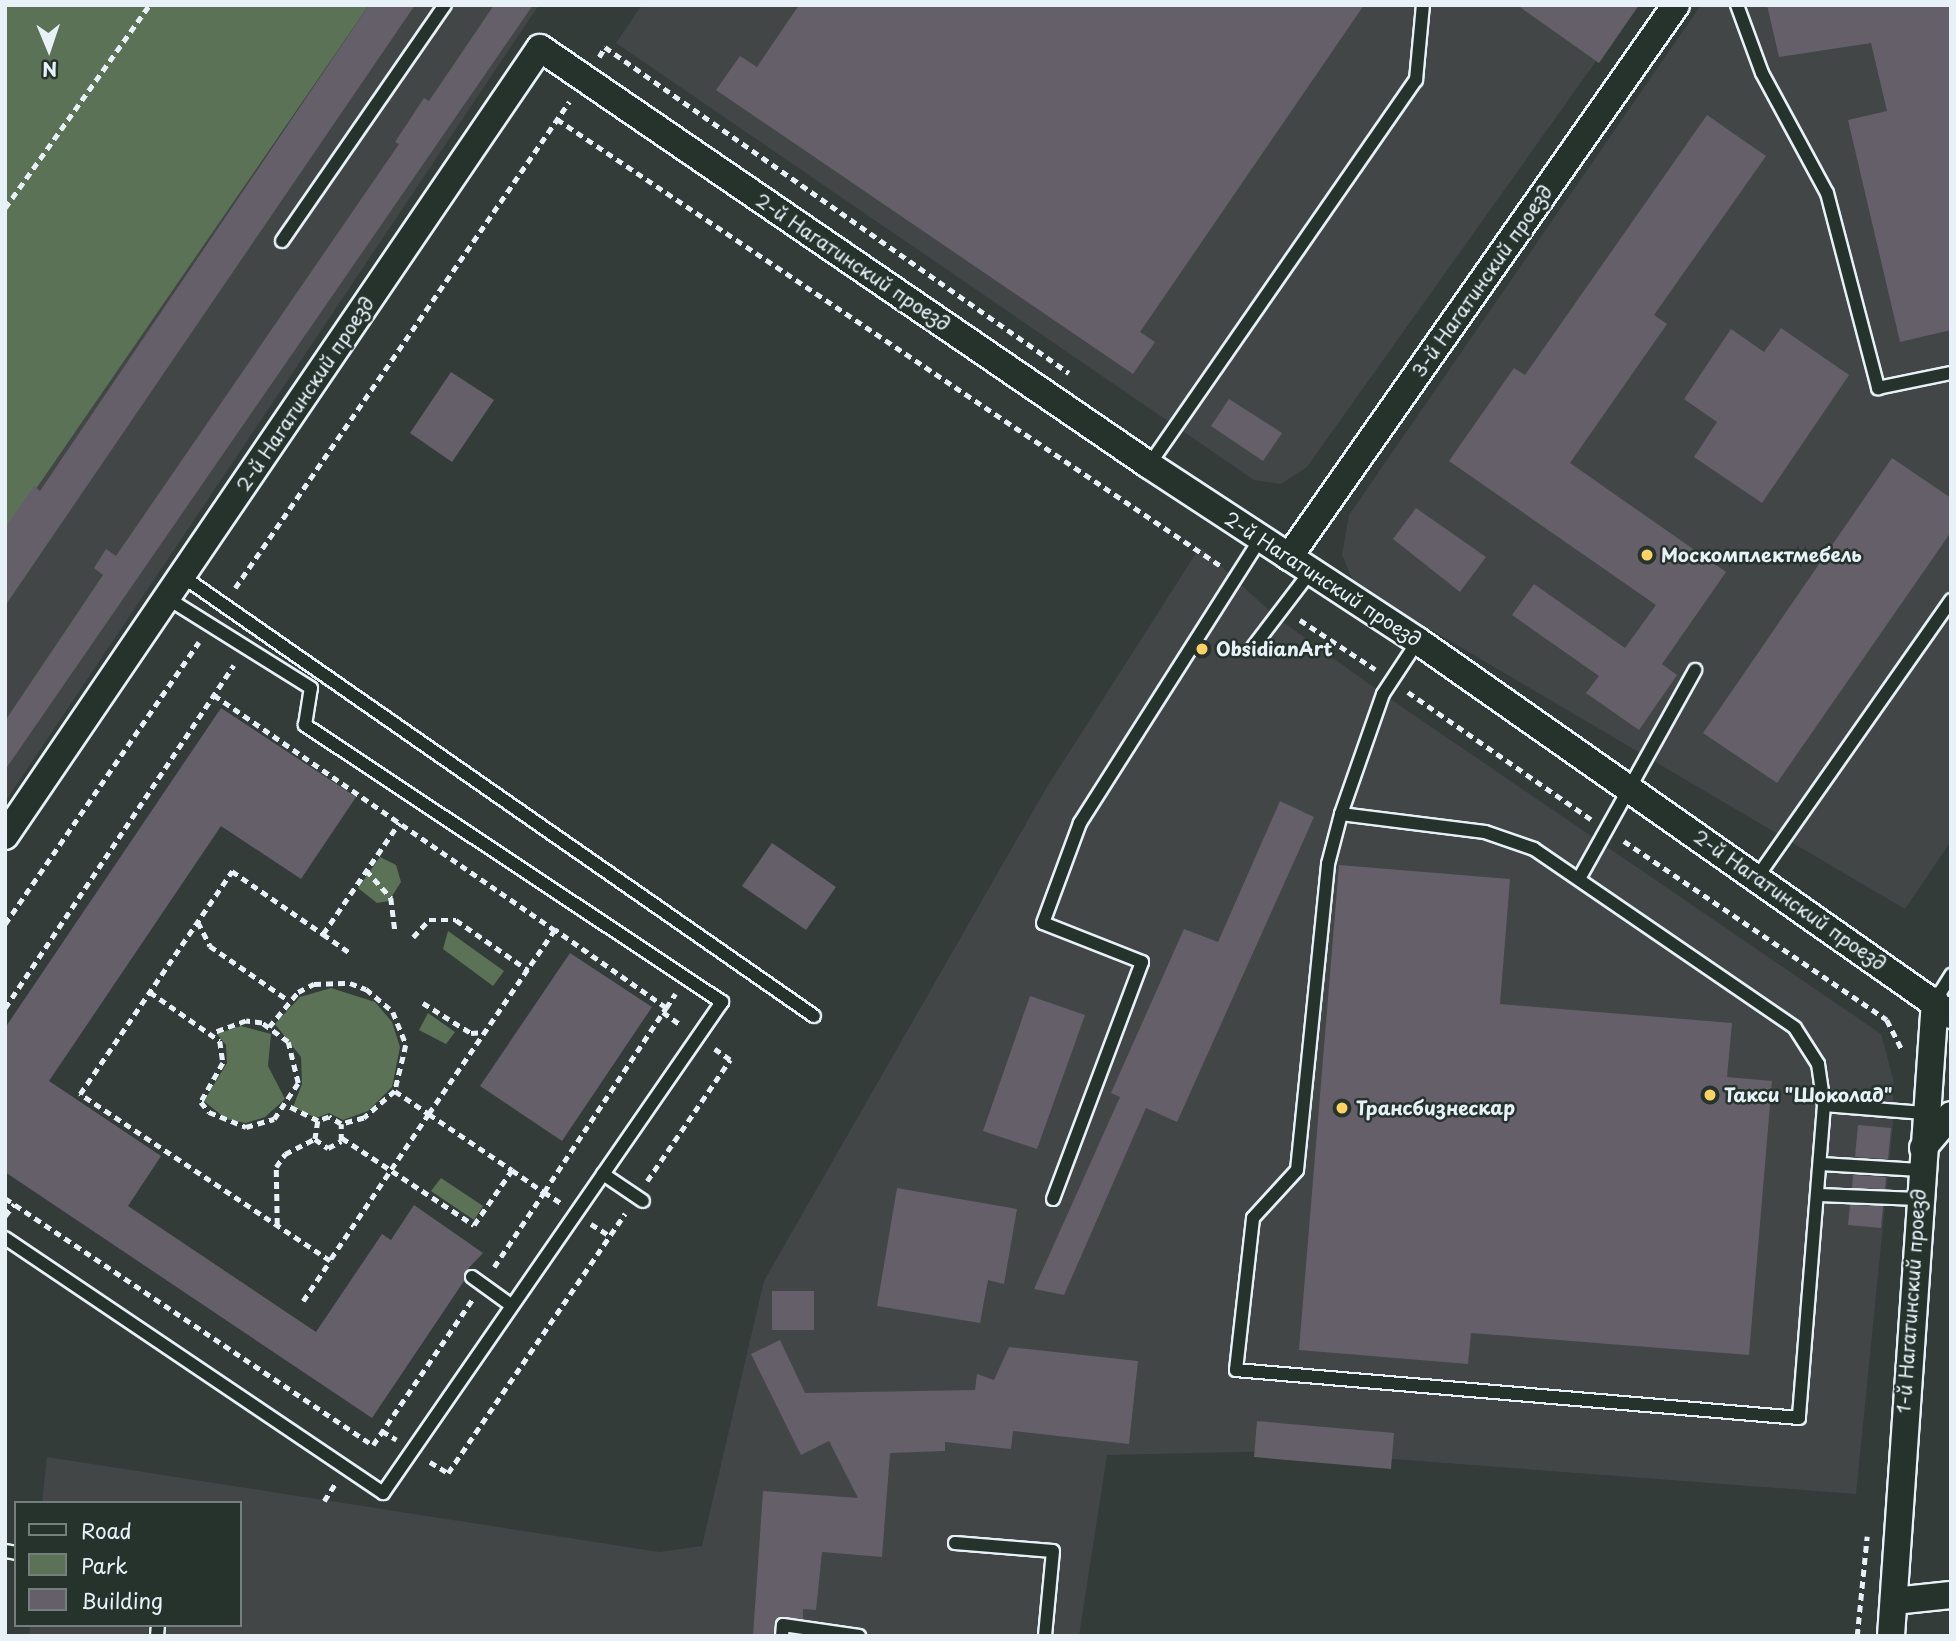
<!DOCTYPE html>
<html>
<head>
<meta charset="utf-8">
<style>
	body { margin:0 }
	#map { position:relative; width:1956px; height:1641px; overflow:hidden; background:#333c39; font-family:"Playpen Sans",sans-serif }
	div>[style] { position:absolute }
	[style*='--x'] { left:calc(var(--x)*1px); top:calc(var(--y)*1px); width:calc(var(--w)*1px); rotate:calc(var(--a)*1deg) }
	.built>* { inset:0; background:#424647 }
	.green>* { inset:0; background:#5c7256 }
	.building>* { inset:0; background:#655f69 }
	.path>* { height:4.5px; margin-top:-2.25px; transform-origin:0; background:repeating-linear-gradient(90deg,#e8f1f8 0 7px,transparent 0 12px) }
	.roads { filter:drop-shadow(2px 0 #e8f1f8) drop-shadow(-2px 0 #e8f1f8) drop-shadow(0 2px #e8f1f8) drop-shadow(0 -2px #e8f1f8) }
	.service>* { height:12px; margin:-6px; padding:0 6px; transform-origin:6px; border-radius:6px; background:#26332d }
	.minor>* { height:26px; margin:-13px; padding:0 13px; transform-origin:13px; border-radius:13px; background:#26332d }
	.dots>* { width:19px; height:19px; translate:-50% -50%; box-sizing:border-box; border:4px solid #26332d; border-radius:50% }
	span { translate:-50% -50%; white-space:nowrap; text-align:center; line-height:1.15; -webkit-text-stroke:5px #26332d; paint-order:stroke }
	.street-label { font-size:19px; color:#e8f1f8 }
	.poi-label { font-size:19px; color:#e8f1f8; font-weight:700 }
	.left { translate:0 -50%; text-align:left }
	.frame { position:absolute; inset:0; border:7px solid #e8f1f8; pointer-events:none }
	.legend { position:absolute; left:14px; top:1501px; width:228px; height:126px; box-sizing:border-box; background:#26332d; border:2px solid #747f7e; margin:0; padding:9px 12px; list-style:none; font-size:21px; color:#e8f1f8 }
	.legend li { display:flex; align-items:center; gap:14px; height:35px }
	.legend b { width:35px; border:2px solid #747f7e }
	.north { position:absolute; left:14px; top:14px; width:70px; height:70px; -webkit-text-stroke:5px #26332d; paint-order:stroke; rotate:178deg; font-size:19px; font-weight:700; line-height:28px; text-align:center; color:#e8f1f8 }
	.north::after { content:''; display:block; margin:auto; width:24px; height:32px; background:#e8f1f8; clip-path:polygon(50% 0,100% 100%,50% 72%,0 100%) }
</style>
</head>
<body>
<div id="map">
	<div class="built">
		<div style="clip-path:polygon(369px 5px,539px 5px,5px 802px,5px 534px)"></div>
		<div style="clip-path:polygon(642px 5px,1636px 5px,1307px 467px,1281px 484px,1254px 480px,616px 43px)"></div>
		<div style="clip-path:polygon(1701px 5px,1951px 5px,1951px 841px,1905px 909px,1355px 585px,1342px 555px,1349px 515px)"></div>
		<div style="clip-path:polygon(1200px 547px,1276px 617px,1383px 694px,1881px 1034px,1893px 1079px,1893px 1125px,1856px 1494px,1286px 1451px,1107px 1455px,1079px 1636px,29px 1636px,30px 1625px,240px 1625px,240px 1503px,42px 1503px,47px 1457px,659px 1552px,702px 1546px,764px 1281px,1047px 787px)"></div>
	</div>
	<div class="green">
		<div style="clip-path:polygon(5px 5px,369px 5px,5px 534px)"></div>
		<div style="clip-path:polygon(380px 857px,396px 865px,401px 882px,389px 901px,377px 903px,358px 888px)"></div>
		<div style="clip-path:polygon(448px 931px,504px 971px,493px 986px,443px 949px)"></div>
		<div style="clip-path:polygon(331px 988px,375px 1002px,392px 1022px,400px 1047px,392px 1087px,368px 1111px,343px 1120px,329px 1113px,316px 1118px,293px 1107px,302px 1084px,301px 1057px,275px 1024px,300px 997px)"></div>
		<div style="clip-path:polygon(428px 1013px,455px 1032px,446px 1044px,419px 1030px)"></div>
		<div style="clip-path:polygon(241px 1026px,271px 1034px,268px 1066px,285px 1099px,265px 1117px,246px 1123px,226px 1119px,204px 1101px,227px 1063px,226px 1045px,217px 1034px)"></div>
		<div style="clip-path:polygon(441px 1178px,483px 1206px,474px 1220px,431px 1191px)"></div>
	</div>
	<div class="building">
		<div style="clip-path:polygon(369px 5px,415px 5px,5px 606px,5px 528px,34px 486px,40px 491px)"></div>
		<div style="clip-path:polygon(494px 5px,533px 5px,5px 770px,5px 721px,103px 575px,94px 568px,106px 549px,116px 556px,399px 144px,395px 142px,424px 98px,429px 101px)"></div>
		<div style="clip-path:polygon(799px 5px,1364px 5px,1140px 332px,1155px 342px,1133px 374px,716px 90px,740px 56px,757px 67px)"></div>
		<div style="clip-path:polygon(1517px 5px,1639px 5px,1599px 63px)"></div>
		<div style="clip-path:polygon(1767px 5px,1951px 5px,1951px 330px,1900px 342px,1848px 120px,1887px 111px,1871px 43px,1779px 57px)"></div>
		<div style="clip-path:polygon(1707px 115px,1766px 156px,1654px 315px,1667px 324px,1570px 463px,1726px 572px,1662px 664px,1677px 675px,1639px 730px,1586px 693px,1599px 676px,1512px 615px,1534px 584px,1625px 648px,1656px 605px,1449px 461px,1514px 368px,1525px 375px)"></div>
		<div style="clip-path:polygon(1781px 328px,1849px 375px,1762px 503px,1694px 457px,1717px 422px,1684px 399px,1731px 329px,1764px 352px)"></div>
		<div style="clip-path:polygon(451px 372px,494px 400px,452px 462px,410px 433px)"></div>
		<div style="clip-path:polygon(1229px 399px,1282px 433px,1263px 461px,1211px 426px)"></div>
		<div style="clip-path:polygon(1892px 458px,1951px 498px,1951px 532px,1777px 783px,1703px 733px)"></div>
		<div style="clip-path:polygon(1416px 508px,1486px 557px,1460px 592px,1393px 539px)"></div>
		<div style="clip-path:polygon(221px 708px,356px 797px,301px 879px,221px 826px,49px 1081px,161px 1156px,128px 1206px,316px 1332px,382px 1234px,391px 1240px,414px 1205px,483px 1253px,465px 1272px,464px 1281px,372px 1418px,5px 1172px,5px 1028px)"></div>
		<div style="clip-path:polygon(1280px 801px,1314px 817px,1177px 1122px,1146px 1108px,1064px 1295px,1034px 1289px,1120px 1097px,1111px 1093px,1184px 929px,1218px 942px)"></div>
		<div style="clip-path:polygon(772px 843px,836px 887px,806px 930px,742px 886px)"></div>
		<div style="clip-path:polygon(1339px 865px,1510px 879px,1500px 1004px,1732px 1023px,1727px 1077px,1772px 1081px,1749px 1355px,1471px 1333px,1468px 1364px,1299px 1350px)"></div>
		<div style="clip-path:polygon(570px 953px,652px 1007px,562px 1141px,480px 1086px)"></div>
		<div style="clip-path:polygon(1030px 996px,1085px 1015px,1037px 1149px,983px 1131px)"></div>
		<div style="clip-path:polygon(1858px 1125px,1891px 1128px,1888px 1159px,1855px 1157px)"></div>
		<div style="clip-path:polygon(1853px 1175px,1886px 1177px,1885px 1189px,1852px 1188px)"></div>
		<div style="clip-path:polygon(897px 1188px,1017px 1209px,1004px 1284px,988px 1280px,980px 1323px,877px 1306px)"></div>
		<div style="clip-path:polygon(1850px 1205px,1883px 1206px,1881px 1228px,1848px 1225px)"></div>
		<div style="clip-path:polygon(772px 1291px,814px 1291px,814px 1330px,772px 1330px)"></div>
		<div style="clip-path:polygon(780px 1340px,805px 1393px,975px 1390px,977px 1374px,994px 1380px,1009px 1347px,1138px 1361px,1129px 1444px,1013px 1431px,1011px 1449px,945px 1442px,945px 1451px,890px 1453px,882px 1557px,822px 1552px,816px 1610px,803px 1609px,803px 1619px,779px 1617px,773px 1636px,753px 1636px,763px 1491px,858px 1498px,829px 1441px,801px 1455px,751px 1354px)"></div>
		<div style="clip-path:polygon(1257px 1421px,1394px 1433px,1391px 1469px,1254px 1457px)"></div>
	</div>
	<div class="path">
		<div style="--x:599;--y:57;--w:12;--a:-59"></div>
		<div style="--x:605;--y:47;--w:567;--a:35.09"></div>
		<div style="--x:557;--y:119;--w:800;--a:33.95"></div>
		<div style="--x:5;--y:208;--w:249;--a:-54.6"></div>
		<div style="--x:235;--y:588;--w:590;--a:-55.5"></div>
		<div style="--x:1300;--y:620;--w:90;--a:33.2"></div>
		<div style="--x:1408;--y:692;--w:223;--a:34.8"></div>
		<div style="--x:214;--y:695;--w:414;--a:34.6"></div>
		<div style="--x:1624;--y:841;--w:318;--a:34.2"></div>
		<div style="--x:1887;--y:1020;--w:33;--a:63"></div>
		<div style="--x:366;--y:870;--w:38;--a:48"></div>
		<div style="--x:391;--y:898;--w:32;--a:83"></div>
		<div style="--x:198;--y:922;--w:27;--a:63"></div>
		<div style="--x:210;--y:946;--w:95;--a:34.7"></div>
		<div style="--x:5;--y:924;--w:342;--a:-55.5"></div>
		<div style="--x:323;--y:934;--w:33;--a:35"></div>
		<div style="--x:413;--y:937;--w:23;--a:-47"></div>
		<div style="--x:429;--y:920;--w:27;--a:0"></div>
		<div style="--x:456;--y:920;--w:88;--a:34.8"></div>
		<div style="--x:150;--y:992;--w:85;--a:35"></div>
		<div style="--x:220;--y:1041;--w:22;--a:82"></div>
		<div style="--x:223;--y:1063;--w:45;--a:119.4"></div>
		<div style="--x:201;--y:1102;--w:13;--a:51"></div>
		<div style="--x:209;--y:1112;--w:40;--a:22"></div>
		<div style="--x:246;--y:1127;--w:29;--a:-16"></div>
		<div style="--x:274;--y:1119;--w:43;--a:-56.3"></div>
		<div style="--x:298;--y:1083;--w:42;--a:-103.7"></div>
		<div style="--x:288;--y:1042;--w:32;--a:-144"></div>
		<div style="--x:262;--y:1023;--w:16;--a:-173"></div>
		<div style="--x:246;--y:1021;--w:35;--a:160"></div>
		<div style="--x:423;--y:1003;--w:57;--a:32"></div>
		<div style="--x:471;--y:1033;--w:14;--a:-4"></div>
		<div style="--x:5;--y:1008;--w:412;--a:-56.3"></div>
		<div style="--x:666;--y:1008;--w:17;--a:-57"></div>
		<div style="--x:663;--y:1012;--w:22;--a:36"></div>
		<div style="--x:269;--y:1027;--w:45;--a:-50.4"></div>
		<div style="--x:298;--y:992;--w:18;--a:-27"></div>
		<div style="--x:314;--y:984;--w:36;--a:-2"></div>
		<div style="--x:350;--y:983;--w:17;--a:21"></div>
		<div style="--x:366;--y:989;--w:35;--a:40"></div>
		<div style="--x:393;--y:1012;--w:35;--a:68"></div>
		<div style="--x:406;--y:1045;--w:47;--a:103.4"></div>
		<div style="--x:395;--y:1091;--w:41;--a:138.9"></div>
		<div style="--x:364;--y:1118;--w:24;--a:165"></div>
		<div style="--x:341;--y:1124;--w:14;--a:-150"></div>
		<div style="--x:329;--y:1117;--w:12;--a:160"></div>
		<div style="--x:318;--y:1121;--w:34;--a:-154"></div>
		<div style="--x:395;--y:1091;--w:41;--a:34.1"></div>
		<div style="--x:429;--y:1114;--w:177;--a:124"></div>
		<div style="--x:330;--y:1261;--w:301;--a:-146.3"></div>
		<div style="--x:80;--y:1094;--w:270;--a:-55.7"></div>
		<div style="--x:232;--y:871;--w:111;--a:34.7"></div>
		<div style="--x:323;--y:934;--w:135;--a:-55.6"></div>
		<div style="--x:318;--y:1121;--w:18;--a:99"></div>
		<div style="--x:315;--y:1139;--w:16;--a:35"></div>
		<div style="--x:328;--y:1148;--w:15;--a:-28"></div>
		<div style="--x:341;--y:1141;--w:17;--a:-90"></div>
		<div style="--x:342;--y:1138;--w:158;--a:33.4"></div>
		<div style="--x:474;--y:1225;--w:67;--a:-55.4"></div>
		<div style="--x:647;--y:1181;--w:147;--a:-55.6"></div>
		<div style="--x:730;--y:1060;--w:19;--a:-145"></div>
		<div style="--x:5;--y:1198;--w:443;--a:33.9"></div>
		<div style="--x:373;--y:1445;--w:176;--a:-55.7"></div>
		<div style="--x:5;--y:1216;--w:15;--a:-53"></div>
		<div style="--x:591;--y:1224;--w:22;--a:32"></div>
		<div style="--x:277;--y:1225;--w:58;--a:-91"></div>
		<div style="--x:276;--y:1167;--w:16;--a:-55"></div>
		<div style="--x:285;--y:1154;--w:34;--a:-27"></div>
		<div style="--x:494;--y:1267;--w:90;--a:-56.3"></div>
		<div style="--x:544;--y:1192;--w:221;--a:-56.5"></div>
		<div style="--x:666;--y:1008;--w:136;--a:-144.9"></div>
		<div style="--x:555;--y:930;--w:223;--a:124.4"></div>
		<div style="--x:429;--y:1114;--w:100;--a:34"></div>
		<div style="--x:512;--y:1170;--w:39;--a:35"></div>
		<div style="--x:544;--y:1192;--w:20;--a:33"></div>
		<div style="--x:303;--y:1301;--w:48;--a:-56"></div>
		<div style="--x:382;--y:1431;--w:17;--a:31"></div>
		<div style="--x:430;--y:1462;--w:21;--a:31"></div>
		<div style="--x:448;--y:1473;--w:314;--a:-55.7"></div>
		<div style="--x:324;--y:1501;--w:20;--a:-57"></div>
		<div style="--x:1857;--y:1636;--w:100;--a:-84.3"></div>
	</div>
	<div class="roads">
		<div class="service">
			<div style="--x:1737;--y:5;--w:72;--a:69.8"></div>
			<div style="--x:1762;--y:73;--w:136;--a:61.6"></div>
			<div style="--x:1827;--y:193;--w:202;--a:75.3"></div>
			<div style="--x:1878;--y:388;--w:75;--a:-11.6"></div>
			<div style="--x:282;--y:241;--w:287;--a:-55.4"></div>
			<div style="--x:1149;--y:465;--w:469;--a:-55.3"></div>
			<div style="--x:1416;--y:80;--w:75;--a:-84.7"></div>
			<div style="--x:182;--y:576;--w:770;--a:34.85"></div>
			<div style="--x:1253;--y:647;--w:96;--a:-52.7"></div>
			<div style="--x:1341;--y:814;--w:145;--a:7.1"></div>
			<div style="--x:1485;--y:832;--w:52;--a:19.1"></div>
			<div style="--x:1534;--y:849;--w:316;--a:34.4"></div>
			<div style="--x:1795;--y:1028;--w:43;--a:57.4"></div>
			<div style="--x:1818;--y:1064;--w:41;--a:81.7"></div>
			<div style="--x:1824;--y:1105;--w:314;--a:94.6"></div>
			<div style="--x:1799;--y:1418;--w:565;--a:-175.13"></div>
			<div style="--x:1236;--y:1370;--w:153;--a:-83.6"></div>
			<div style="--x:1253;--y:1218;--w:65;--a:-47.5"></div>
			<div style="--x:1297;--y:1170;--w:308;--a:-84.2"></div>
			<div style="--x:1328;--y:864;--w:52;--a:-75.4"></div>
			<div style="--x:1341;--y:814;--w:127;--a:-70.7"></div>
			<div style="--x:1383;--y:694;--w:64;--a:-56.6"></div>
			<div style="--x:1758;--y:876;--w:337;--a:-55"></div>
			<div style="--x:1580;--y:877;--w:237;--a:-60.9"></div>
			<div style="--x:1935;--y:1001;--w:31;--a:-58"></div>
			<div style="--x:1824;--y:1105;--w:100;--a:4.6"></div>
			<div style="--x:1821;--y:1164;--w:99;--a:3.5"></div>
			<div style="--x:603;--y:1174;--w:48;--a:34"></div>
			<div style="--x:1819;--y:1195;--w:99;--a:2.3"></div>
			<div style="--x:1053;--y:1199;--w:253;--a:-69.4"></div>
			<div style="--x:1142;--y:962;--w:106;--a:-158.5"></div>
			<div style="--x:1043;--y:923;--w:107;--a:-69.7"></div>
			<div style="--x:1080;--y:823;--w:338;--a:-57.6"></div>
			<div style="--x:5;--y:1238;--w:456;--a:34"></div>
			<div style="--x:383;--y:1493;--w:597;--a:-55.38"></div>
			<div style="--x:722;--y:1002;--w:501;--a:-146.41"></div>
			<div style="--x:305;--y:725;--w:37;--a:-81"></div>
			<div style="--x:311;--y:688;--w:170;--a:-148"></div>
			<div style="--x:472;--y:1277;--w:49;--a:35.9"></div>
			<div style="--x:955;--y:1543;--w:98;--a:4.7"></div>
			<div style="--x:1053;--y:1551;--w:85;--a:95.4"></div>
			<div style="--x:5;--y:1551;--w:11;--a:10"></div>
			<div style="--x:157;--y:1636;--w:11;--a:-85"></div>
			<div style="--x:782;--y:1636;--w:11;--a:-85"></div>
			<div style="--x:783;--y:1625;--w:77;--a:8.2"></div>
		</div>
		<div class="minor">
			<div style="--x:1289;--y:557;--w:674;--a:-54.97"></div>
			<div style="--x:5;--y:836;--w:952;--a:-55.83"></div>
			<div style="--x:540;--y:48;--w:738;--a:34.4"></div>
			<div style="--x:1149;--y:465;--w:321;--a:33.2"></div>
			<div style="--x:1418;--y:641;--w:651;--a:35.06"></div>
			<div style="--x:1923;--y:1148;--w:43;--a:-49.7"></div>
			<div style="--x:1894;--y:1601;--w:57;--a:-6"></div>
			<div style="--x:1891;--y:1636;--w:637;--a:-86.04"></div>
		</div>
	</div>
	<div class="dots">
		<div style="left:1647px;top:555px;background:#ffd166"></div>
		<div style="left:1202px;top:649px;background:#ffd166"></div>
		<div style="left:1710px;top:1095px;background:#ffd166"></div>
		<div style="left:1342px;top:1108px;background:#ffd166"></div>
	</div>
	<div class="street-label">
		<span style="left:853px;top:262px;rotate:34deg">2-й Нагатинский проезд</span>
		<span style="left:1482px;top:281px;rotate:-55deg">3-й Нагатинский проезд</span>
		<span style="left:305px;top:394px;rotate:-56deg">2-й Нагатинский проезд</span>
		<span style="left:1323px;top:579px;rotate:33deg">2-й Нагатинский проезд</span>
		<span style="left:1790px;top:900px;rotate:35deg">2-й Нагатинский проезд</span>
		<span style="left:1911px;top:1301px;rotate:-86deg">1-й Нагатинский проезд</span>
	</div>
	<div class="poi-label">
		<span class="left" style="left:1661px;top:555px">Москомплектмебель</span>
		<span class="left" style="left:1216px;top:649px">ObsidianArt</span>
		<span class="left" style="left:1724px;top:1095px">Такси "Шоколад"</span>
		<span class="left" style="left:1356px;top:1108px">Трансбизнескар</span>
	</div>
	<div class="frame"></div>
	<ul class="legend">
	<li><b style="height:9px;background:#26332d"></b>Road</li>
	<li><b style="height:19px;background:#5c7256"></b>Park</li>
	<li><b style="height:19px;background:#655f69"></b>Building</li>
	</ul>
	<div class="north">N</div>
</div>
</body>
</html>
